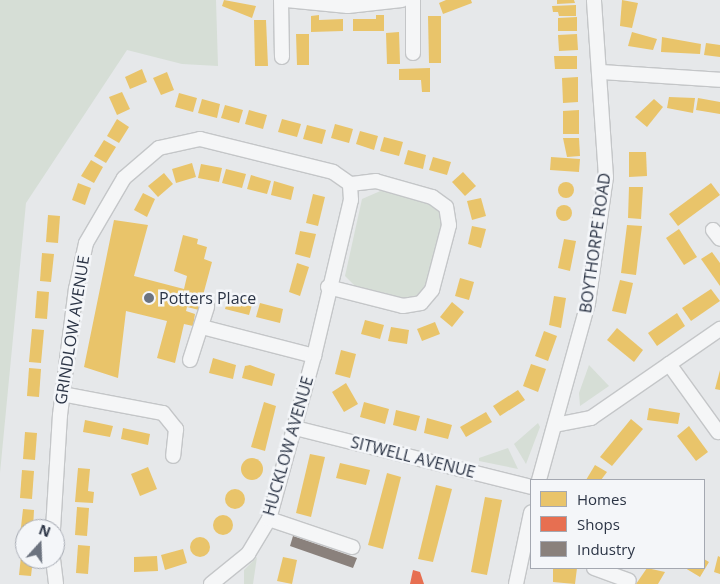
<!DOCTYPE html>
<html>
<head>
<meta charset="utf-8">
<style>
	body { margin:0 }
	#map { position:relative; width:720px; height:584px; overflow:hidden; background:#e6e8ea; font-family:"Open Sans",sans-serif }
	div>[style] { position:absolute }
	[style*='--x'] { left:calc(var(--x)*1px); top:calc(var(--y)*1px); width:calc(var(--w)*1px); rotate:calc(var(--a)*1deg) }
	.green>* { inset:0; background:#d6ded6 }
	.homes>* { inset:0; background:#e9c46a }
	.round { border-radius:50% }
	.shops>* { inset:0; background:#e76f51 }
	.industry>* { inset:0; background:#8a817c }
	.roads { filter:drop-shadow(1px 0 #c4c6c8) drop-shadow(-1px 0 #c4c6c8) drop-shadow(0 1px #c4c6c8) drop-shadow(0 -1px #c4c6c8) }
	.minor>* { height:14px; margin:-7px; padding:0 7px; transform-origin:7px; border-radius:7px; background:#f5f6f7 }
	.dots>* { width:14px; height:14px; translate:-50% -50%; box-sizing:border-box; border:2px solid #f4f6f9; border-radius:50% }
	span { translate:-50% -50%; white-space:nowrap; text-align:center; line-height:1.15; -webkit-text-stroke:5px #f4f6f9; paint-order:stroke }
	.street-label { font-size:16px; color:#2b3445 }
	.poi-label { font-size:16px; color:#2b3445 }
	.left { translate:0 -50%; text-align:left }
	.legend { position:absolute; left:530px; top:479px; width:175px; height:90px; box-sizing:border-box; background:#f4f6f9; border:1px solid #a4a8b1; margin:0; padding:6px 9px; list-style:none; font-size:15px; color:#2b3445 }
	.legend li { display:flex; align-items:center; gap:10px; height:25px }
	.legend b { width:25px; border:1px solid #a4a8b1 }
	.north { position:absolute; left:15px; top:519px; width:50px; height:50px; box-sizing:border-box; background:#f4f6f9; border:1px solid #a4a8b1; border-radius:50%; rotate:20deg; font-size:14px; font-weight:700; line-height:20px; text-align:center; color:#2b3445 }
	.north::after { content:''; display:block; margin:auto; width:18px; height:22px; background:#6c737f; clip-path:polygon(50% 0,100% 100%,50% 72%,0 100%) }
</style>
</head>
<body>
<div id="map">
	<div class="green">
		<div style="clip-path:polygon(0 0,216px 0,218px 66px,182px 64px,127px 50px,26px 203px,0 473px)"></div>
		<div style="clip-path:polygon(385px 189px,431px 202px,442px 211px,443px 225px,427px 286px,410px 301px,358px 289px,345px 276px,362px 199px)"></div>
		<div style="clip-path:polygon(589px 365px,609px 386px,580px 406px,579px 393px)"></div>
		<div style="clip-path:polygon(538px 423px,540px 427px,526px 464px,514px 444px)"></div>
		<div style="clip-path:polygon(508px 448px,518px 469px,479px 461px,479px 458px)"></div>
		<div style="clip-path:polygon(257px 557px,253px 584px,244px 584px,244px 570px)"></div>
	</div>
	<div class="homes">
		<div style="clip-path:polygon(224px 0,256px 6px,252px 18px,222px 6px)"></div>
		<div style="clip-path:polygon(446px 0,471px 0,472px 3px,443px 14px,439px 3px)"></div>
		<div style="clip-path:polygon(557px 0,574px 0,575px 3px,557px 4px)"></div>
		<div style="clip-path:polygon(622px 0,638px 3px,632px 28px,620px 26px)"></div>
		<div style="clip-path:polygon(576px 5px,576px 16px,559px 16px,558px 12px,553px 12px,552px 6px)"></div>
		<div style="clip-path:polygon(319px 15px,319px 20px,343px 19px,343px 31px,311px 32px,311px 16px)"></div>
		<div style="clip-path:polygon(376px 15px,384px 15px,384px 31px,353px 31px,353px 19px,376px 19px)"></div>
		<div style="clip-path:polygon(428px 16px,441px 16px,441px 63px,429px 63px)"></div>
		<div style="clip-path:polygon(577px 17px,577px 31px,558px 31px,558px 18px)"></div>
		<div style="clip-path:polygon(254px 20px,266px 20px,268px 66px,255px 66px)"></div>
		<div style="clip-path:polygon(399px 32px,400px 64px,387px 64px,386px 33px)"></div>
		<div style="clip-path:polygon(632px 32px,657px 39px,653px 50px,628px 46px)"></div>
		<div style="clip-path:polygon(296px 34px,309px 34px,309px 65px,297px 65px)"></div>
		<div style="clip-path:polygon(577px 34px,578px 50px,559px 51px,558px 35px)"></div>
		<div style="clip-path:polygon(662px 37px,701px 44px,700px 54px,661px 52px)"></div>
		<div style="clip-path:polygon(706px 43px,720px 45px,720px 57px,704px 55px)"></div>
		<div style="clip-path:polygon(554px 56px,577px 56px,577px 69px,555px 69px)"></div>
		<div style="clip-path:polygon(430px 68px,430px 92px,422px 92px,421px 80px,399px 80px,399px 69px)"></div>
		<div style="clip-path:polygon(142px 69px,147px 82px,130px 89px,125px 77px)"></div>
		<div style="clip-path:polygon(167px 72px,174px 90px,161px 95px,153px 78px)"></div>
		<div style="clip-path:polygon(578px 77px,578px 102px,563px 103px,562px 78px)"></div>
		<div style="clip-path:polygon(122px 92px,130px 109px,117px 115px,109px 97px)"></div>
		<div style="clip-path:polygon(179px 93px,197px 98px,193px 112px,175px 107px)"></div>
		<div style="clip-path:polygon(669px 97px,695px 98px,693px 113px,667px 108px)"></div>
		<div style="clip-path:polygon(698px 98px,720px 102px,720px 114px,696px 110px)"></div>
		<div style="clip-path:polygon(202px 99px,220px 104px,217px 118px,198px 113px)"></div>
		<div style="clip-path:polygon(654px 99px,663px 107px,647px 127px,635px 117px)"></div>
		<div style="clip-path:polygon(225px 105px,243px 110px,239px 123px,221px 118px)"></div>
		<div style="clip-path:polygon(249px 110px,267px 115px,263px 129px,245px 124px)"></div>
		<div style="clip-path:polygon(579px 110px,579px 134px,563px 134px,563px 111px)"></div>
		<div style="clip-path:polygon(117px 119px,129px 127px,119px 143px,107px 136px)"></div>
		<div style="clip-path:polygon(282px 119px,301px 124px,297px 137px,278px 132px)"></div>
		<div style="clip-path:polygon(335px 124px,353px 129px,349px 143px,331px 138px)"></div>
		<div style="clip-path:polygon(307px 125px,326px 130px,322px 144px,303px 139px)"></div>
		<div style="clip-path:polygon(360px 131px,378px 136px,374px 150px,356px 144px)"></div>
		<div style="clip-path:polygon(384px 137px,403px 142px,399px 156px,380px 151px)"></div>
		<div style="clip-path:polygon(563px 138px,579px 138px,580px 156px,567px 157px)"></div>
		<div style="clip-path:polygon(104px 140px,116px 147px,106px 163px,94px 156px)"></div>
		<div style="clip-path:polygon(408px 150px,426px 155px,423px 169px,404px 164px)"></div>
		<div style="clip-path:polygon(629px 152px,646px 152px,647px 176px,629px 177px)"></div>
		<div style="clip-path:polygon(433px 157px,451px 162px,447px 175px,429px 170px)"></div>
		<div style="clip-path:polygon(551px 157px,580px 159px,579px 172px,550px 170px)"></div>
		<div style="clip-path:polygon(91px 160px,103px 167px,94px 183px,81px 176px)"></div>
		<div style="clip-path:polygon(192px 163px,196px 177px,176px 183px,172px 169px)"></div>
		<div style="clip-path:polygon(201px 164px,222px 168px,219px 182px,198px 178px)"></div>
		<div style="clip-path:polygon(226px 169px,246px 174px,242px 188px,222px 183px)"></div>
		<div style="clip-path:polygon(463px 172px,476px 186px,465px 196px,452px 182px)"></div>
		<div style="clip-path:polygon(164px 173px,173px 184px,158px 197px,148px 186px)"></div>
		<div style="clip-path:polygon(251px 175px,271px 181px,267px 194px,247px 189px)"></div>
		<div style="clip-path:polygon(274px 181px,294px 187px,291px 200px,271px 195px)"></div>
		<div class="round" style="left:558px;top:182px;width:16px;height:16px"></div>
		<div style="clip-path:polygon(78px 183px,91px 188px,85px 205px,72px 200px)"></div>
		<div style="clip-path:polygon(711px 183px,720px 195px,678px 226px,669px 214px)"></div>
		<div style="clip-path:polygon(629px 187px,643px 187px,641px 219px,628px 218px)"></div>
		<div style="clip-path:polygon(143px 193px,155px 199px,147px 217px,134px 210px)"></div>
		<div style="clip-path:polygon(313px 194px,325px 197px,318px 226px,306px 223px)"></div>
		<div style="clip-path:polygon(481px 198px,486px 216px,472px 220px,467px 201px)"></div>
		<div class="round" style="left:556px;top:205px;width:16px;height:16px"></div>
		<div style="clip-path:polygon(48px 215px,60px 216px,58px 243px,46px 242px)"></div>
		<div style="clip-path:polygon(114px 220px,148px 225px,134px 276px,184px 289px,187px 276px,174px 271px,183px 235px,198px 239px,197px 244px,207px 247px,204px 259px,212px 262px,199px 310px,187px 307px,186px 311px,195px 314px,193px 326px,184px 324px,175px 363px,157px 358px,167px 321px,126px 311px,118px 378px,84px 367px)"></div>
		<div style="clip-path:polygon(627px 225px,642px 226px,636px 275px,621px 273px)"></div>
		<div style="clip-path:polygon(472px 226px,486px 229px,481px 248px,468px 244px)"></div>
		<div style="clip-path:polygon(679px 229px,697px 257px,684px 265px,666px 238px)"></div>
		<div style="clip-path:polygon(300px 231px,316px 234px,310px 258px,295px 254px)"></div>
		<div style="clip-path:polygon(564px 239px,576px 241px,570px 271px,558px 268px)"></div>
		<div style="clip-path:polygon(712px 252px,720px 263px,720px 286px,701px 259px)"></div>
		<div style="clip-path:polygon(42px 253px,54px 254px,51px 282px,40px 281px)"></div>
		<div style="clip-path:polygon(297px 263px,309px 267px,300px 296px,289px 292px)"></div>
		<div style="clip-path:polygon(460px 278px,474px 282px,469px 300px,455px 296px)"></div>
		<div style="clip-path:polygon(620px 280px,633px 283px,626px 314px,612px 311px)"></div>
		<div style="clip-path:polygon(711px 289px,720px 301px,691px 321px,682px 308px)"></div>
		<div style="clip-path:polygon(37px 291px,49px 292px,47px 319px,35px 318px)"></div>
		<div style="clip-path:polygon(229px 295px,253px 301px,249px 315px,225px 309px)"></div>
		<div style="clip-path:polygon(554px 296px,566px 298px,561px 328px,549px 325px)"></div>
		<div style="clip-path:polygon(452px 302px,464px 312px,452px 327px,440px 317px)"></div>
		<div style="clip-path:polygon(260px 303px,283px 309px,280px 323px,256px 317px)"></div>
		<div style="clip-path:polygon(677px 313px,685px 326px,657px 346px,648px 333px)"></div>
		<div style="clip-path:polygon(365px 320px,384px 325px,380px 339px,361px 334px)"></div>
		<div style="clip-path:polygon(435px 322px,440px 334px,422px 341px,417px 329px)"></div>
		<div style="clip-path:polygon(391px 327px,409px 330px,407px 344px,388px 341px)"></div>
		<div style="clip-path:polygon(617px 328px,643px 350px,634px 362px,607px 340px)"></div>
		<div style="clip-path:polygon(32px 329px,44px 330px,41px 363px,29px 362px)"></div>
		<div style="clip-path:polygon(544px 331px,557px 336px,548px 361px,535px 356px)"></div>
		<div style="clip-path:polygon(341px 350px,356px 354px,350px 378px,335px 374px)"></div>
		<div style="clip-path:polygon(213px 358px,236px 365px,233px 379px,209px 373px)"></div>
		<div style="clip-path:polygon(531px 364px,546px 369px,538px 392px,523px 386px)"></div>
		<div style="clip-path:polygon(250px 365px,275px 374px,272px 386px,242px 378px,245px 366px)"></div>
		<div style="clip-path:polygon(29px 368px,41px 369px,39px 397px,27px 396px)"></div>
		<div style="clip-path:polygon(720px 370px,720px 390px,715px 389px)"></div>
		<div style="clip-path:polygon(346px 383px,358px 404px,344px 412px,332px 392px)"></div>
		<div style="clip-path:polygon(518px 390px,525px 400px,500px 416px,493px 406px)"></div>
		<div style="clip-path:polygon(264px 402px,276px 406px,265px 451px,251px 447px)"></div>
		<div style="clip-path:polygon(364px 402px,389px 409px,385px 424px,360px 417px)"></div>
		<div style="clip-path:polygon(649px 408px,680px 413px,678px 424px,647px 420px)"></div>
		<div style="clip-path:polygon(396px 410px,420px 416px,416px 431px,393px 425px)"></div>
		<div style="clip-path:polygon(486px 412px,492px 422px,466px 437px,460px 427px)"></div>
		<div style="clip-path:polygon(427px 418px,452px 425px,448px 439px,424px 433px)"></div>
		<div style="clip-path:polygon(631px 419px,643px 429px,612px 466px,600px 457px)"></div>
		<div style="clip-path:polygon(85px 420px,113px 426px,110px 437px,83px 432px)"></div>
		<div style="clip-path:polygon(689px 426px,708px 452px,696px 461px,677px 436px)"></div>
		<div style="clip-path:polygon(123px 428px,150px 434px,148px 445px,121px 439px)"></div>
		<div style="clip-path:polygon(25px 432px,37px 433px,35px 460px,23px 459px)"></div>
		<div style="clip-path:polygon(310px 454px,325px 457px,311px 517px,296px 513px)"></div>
		<div class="round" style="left:241px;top:458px;width:22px;height:22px"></div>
		<div style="clip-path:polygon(340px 463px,370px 470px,366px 485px,336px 478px)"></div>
		<div style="clip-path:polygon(595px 465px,607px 472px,601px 480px,586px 480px)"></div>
		<div style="clip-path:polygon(148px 467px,157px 489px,140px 496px,131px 474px)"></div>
		<div style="clip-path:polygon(78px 468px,90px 469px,88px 491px,94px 492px,93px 503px,75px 502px)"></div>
		<div style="clip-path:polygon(22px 470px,34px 471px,32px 499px,20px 498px)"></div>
		<div style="clip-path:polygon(387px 473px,401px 477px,383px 549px,368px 545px)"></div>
		<div style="clip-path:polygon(436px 485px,452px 489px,433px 562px,418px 559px)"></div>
		<div class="round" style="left:225px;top:489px;width:20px;height:20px"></div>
		<div style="clip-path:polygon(485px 497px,502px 500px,487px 575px,471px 572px)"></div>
		<div style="clip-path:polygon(77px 507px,89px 508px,87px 536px,75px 535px)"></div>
		<div style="clip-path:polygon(23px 509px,34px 510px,33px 529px,25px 529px,25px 537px,20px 536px)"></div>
		<div class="round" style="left:213px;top:515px;width:20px;height:20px"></div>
		<div class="round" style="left:190px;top:537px;width:20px;height:20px"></div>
		<div style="clip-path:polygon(78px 545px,90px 546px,88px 574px,76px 573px)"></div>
		<div style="clip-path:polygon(22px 547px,25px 559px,33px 559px,31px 576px,19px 575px)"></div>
		<div style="clip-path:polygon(183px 549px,187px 563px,165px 570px,161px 555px)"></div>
		<div style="clip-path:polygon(157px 556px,158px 571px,134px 572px,134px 557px)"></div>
		<div style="clip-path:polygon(718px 556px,720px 557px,720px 574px,714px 572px)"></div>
		<div style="clip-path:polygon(283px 557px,297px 560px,292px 584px,277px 581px)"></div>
		<div style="clip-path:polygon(704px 559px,709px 562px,700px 577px,685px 568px,704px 568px)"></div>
		<div style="clip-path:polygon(553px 568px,577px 568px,575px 584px,553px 582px)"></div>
		<div style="clip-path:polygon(647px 568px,665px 572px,658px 584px,636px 584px)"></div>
	</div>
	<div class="shops">
		<div style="clip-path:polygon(413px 570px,420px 572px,424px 584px,410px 584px)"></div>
	</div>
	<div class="industry">
		<div style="clip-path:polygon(293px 536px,357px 558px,353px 568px,290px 546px)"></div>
	</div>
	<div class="roads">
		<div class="minor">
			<div style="--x:281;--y:0;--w:57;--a:89"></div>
			<div style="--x:286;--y:0;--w:62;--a:5.5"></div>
			<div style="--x:348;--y:6;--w:54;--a:-6.3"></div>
			<div style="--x:413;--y:0;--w:53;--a:90"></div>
			<div style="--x:601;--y:72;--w:119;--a:3.8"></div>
			<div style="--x:713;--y:230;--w:11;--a:52"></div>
			<div style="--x:328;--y:287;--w:77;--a:14.2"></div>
			<div style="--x:403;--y:306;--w:18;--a:-9"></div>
			<div style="--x:421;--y:303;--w:17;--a:-50"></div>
			<div style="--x:432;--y:290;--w:67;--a:-75.3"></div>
			<div style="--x:449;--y:225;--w:18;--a:-99"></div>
			<div style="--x:446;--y:207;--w:17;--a:-144"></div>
			<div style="--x:432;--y:197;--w:58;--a:-164.1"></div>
			<div style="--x:376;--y:181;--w:26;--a:173"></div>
			<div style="--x:202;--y:327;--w:116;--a:14.5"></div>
			<div style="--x:190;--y:360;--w:56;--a:-72.2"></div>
			<div style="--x:669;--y:364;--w:84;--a:54.2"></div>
			<div style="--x:62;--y:394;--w:103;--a:10.7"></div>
			<div style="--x:163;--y:413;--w:21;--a:51"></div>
			<div style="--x:176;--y:429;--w:27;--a:96"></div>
			<div style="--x:555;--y:425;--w:37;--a:-11"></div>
			<div style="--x:591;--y:418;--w:157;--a:-34.6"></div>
			<div style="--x:295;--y:428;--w:243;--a:14"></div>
			<div style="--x:539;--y:480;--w:184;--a:-74.5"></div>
			<div style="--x:588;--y:303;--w:127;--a:-81.9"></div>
			<div style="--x:606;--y:177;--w:177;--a:-93.9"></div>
			<div style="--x:269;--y:519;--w:88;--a:18.6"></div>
			<div style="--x:53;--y:529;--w:114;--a:-86.5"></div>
			<div style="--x:60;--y:415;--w:127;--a:-82.8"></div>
			<div style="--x:76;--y:289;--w:47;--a:-77.7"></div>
			<div style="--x:86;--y:243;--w:75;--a:-59.7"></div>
			<div style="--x:124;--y:178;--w:46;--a:-40.6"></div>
			<div style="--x:159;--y:148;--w:42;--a:-12.4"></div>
			<div style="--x:200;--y:139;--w:137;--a:13.9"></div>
			<div style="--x:333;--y:172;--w:21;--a:35"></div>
			<div style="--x:53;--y:559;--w:25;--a:83"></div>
			<div style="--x:594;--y:568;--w:37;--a:20"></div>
			<div style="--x:211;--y:584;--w:48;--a:-39"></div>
			<div style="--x:248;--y:554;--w:41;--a:-59"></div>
			<div style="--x:269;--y:519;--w:169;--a:-74.6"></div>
			<div style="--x:314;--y:356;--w:160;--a:-76.7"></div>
			<div style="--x:351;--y:200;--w:16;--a:-94"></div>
			<div style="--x:516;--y:584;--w:73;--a:-78.1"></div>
		</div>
	</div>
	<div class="dots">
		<div style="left:149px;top:298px;background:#6c737f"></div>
	</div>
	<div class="street-label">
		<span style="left:595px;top:243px;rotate:-82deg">BOYTHORPE ROAD</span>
		<span style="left:72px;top:330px;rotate:-81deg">GRINDLOW AVENUE</span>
		<span style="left:288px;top:446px;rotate:-74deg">HUCKLOW AVENUE</span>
		<span style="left:413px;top:457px;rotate:14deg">SITWELL AVENUE</span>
	</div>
	<div class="poi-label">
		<span class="left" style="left:159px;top:298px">Potters Place</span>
	</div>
	<ul class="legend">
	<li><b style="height:14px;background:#e9c46a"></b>Homes</li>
	<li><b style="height:14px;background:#e76f51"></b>Shops</li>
	<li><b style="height:14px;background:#8a817c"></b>Industry</li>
	</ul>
	<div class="north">N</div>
</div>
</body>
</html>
